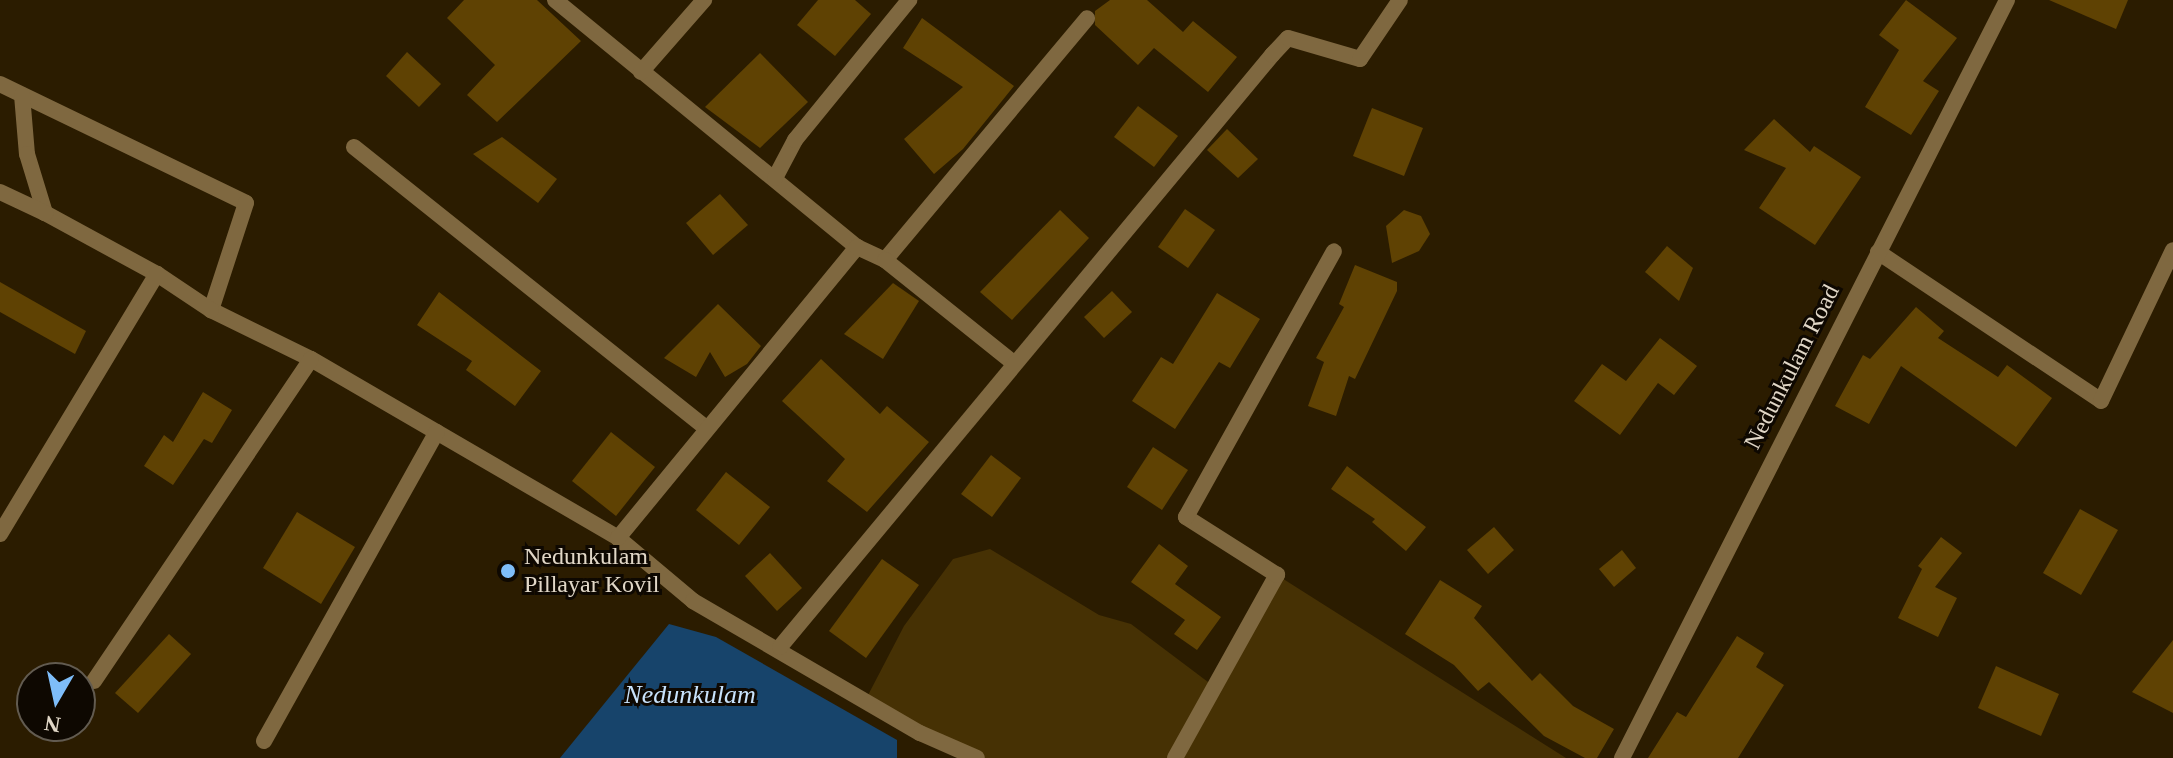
<!DOCTYPE html>
<html>
<head>
<meta charset="utf-8">
<style>
	body { margin:0 }
	#map { position:relative; width:2173px; height:758px; overflow:hidden; background:#2b1c00; font-family:Georgia,serif }
	div>[style] { position:absolute }
	[style*='--x'] { left:calc(var(--x)*1px); top:calc(var(--y)*1px); width:calc(var(--w)*1px); rotate:calc(var(--a)*1deg) }
	.green>* { inset:0; background:#463104 }
	.water>* { inset:0; background:#17446b }
	.building>* { inset:0; background:#5f4203 }
	.street>* { height:16px; margin:-8px; padding:0 8px; transform-origin:8px; border-radius:8px; background:#7f6840 }
	.dots>* { width:22px; height:22px; translate:-50% -50%; box-sizing:border-box; border:4px solid #0e0801; border-radius:50% }
	span { translate:-50% -50%; white-space:nowrap; text-align:center; line-height:1.15; -webkit-text-stroke:6px #0e0801; paint-order:stroke }
	.street-label { font-size:24px; color:#e1d7c7 }
	.poi-label { font-size:24px; color:#e1d7c7 }
	.left { translate:0 -50%; text-align:left }
	.water-label { font-size:26px; color:#c8e2fb; font-style:italic }
	.north { position:absolute; left:16px; top:662px; width:80px; height:80px; box-sizing:border-box; background:#0e0801; border:2px solid #625b50; border-radius:50%; rotate:189deg; font-size:22px; font-weight:700; line-height:32px; text-align:center; color:#e1d7c7 }
	.north::after { content:''; display:block; margin:auto; width:28px; height:36px; background:#7ebdf9; clip-path:polygon(50% 0,100% 100%,50% 72%,0 100%) }
</style>
</head>
<body>
<div id="map">
	<div class="green">
		<div style="clip-path:polygon(990px 549px,1099px 615px,1131px 624px,1212px 685px,1277px 575px,1566px 758px,977px 758px,866px 699px,904px 626px,953px 559px)"></div>
	</div>
	<div class="water">
		<div style="clip-path:polygon(669px 624px,716px 637px,897px 740px,897px 758px,560px 758px)"></div>
	</div>
	<div class="building">
		<div style="clip-path:polygon(464px 0,537px 0,581px 41px,497px 122px,467px 95px,495px 65px,447px 18px)"></div>
		<div style="clip-path:polygon(818px 0,855px 0,871px 14px,835px 56px,797px 25px)"></div>
		<div style="clip-path:polygon(1110px 0,1147px 0,1183px 32px,1193px 21px,1237px 57px,1208px 92px,1154px 48px,1138px 65px,1095px 25px,1095px 11px)"></div>
		<div style="clip-path:polygon(1906px 0,1957px 38px,1923px 81px,1939px 91px,1911px 135px,1865px 107px,1899px 50px,1879px 35px)"></div>
		<div style="clip-path:polygon(2049px 0,2128px 0,2116px 29px)"></div>
		<div style="clip-path:polygon(922px 18px,1014px 86px,963px 149px,934px 174px,904px 139px,963px 87px,903px 48px)"></div>
		<div style="clip-path:polygon(407px 52px,441px 84px,419px 107px,386px 76px)"></div>
		<div style="clip-path:polygon(760px 53px,808px 102px,760px 148px,705px 107px)"></div>
		<div style="clip-path:polygon(1138px 106px,1178px 136px,1154px 167px,1114px 137px)"></div>
		<div style="clip-path:polygon(1372px 108px,1423px 128px,1404px 176px,1353px 156px)"></div>
		<div style="clip-path:polygon(1774px 119px,1810px 152px,1814px 146px,1861px 177px,1815px 245px,1759px 208px,1786px 168px,1744px 150px)"></div>
		<div style="clip-path:polygon(1227px 129px,1258px 159px,1238px 178px,1207px 150px)"></div>
		<div style="clip-path:polygon(502px 137px,557px 179px,538px 203px,473px 154px)"></div>
		<div style="clip-path:polygon(720px 194px,748px 225px,713px 255px,686px 223px)"></div>
		<div style="clip-path:polygon(1185px 209px,1215px 230px,1188px 268px,1158px 247px)"></div>
		<div style="clip-path:polygon(1060px 210px,1089px 238px,1012px 320px,980px 292px)"></div>
		<div style="clip-path:polygon(1404px 210px,1421px 216px,1430px 234px,1419px 251px,1392px 263px,1386px 226px)"></div>
		<div style="clip-path:polygon(1667px 246px,1693px 268px,1679px 301px,1645px 272px)"></div>
		<div style="clip-path:polygon(1355px 265px,1397px 282px,1397px 291px,1355px 379px,1349px 376px,1336px 416px,1308px 406px,1324px 362px,1316px 358px,1344px 307px,1339px 304px)"></div>
		<div style="clip-path:polygon(0 282px,86px 331px,75px 354px,0 312px)"></div>
		<div style="clip-path:polygon(893px 283px,919px 301px,883px 359px,844px 334px)"></div>
		<div style="clip-path:polygon(1112px 291px,1132px 312px,1104px 338px,1084px 317px)"></div>
		<div style="clip-path:polygon(439px 292px,541px 371px,515px 406px,466px 370px,472px 361px,417px 325px)"></div>
		<div style="clip-path:polygon(1217px 293px,1260px 319px,1230px 368px,1219px 362px,1175px 429px,1132px 401px,1161px 357px,1173px 364px)"></div>
		<div style="clip-path:polygon(718px 304px,761px 346px,747px 364px,725px 377px,710px 352px,696px 377px,664px 358px)"></div>
		<div style="clip-path:polygon(1916px 307px,1944px 331px,1938px 338px,1998px 377px,2007px 365px,2052px 398px,2016px 447px,1901px 366px,1869px 424px,1835px 406px,1863px 355px,1870px 359px)"></div>
		<div style="clip-path:polygon(1660px 338px,1697px 366px,1674px 395px,1658px 383px,1620px 435px,1574px 401px,1602px 364px,1626px 381px)"></div>
		<div style="clip-path:polygon(821px 359px,880px 414px,887px 406px,929px 442px,867px 512px,827px 481px,845px 459px,782px 401px)"></div>
		<div style="clip-path:polygon(203px 392px,232px 410px,212px 443px,204px 439px,173px 485px,144px 466px,164px 435px,173px 442px)"></div>
		<div style="clip-path:polygon(611px 432px,655px 467px,616px 516px,572px 481px)"></div>
		<div style="clip-path:polygon(1153px 447px,1188px 470px,1162px 510px,1127px 487px)"></div>
		<div style="clip-path:polygon(991px 455px,1021px 478px,992px 517px,961px 494px)"></div>
		<div style="clip-path:polygon(1347px 466px,1426px 527px,1406px 551px,1372px 522px,1375px 519px,1331px 489px)"></div>
		<div style="clip-path:polygon(726px 472px,770px 507px,739px 545px,696px 510px)"></div>
		<div style="clip-path:polygon(2080px 509px,2118px 530px,2081px 595px,2043px 573px)"></div>
		<div style="clip-path:polygon(297px 512px,355px 547px,321px 604px,263px 568px)"></div>
		<div style="clip-path:polygon(1494px 527px,1514px 550px,1488px 574px,1467px 550px)"></div>
		<div style="clip-path:polygon(1941px 537px,1962px 553px,1935px 587px,1957px 598px,1938px 637px,1898px 618px,1922px 569px,1918px 566px)"></div>
		<div style="clip-path:polygon(1159px 544px,1188px 566px,1175px 584px,1221px 617px,1197px 650px,1174px 634px,1185px 620px,1131px 582px)"></div>
		<div style="clip-path:polygon(1622px 550px,1636px 568px,1614px 587px,1599px 569px)"></div>
		<div style="clip-path:polygon(770px 553px,802px 588px,777px 611px,745px 576px)"></div>
		<div style="clip-path:polygon(882px 559px,919px 585px,866px 658px,829px 631px)"></div>
		<div style="clip-path:polygon(1440px 580px,1482px 606px,1474px 618px,1532px 681px,1540px 673px,1573px 706px,1614px 729px,1597px 758px,1585px 758px,1544px 736px,1489px 682px,1478px 691px,1454px 665px,1405px 634px)"></div>
		<div style="clip-path:polygon(169px 634px,191px 654px,138px 713px,115px 693px)"></div>
		<div style="clip-path:polygon(1737px 636px,1764px 653px,1756px 667px,1784px 685px,1738px 758px,1648px 758px,1677px 712px,1686px 717px)"></div>
		<div style="clip-path:polygon(2173px 640px,2173px 713px,2132px 692px)"></div>
		<div style="clip-path:polygon(1996px 666px,2059px 694px,2041px 736px,1978px 708px)"></div>
	</div>
	<div class="street">
		<div style="--x:555;--y:0;--w:390;--a:39.3"></div>
		<div style="--x:641;--y:72;--w:96;--a:-48.8"></div>
		<div style="--x:0;--y:84;--w:273;--a:25.8"></div>
		<div style="--x:246;--y:203;--w:113;--a:108.1"></div>
		<div style="--x:211;--y:310;--w:111;--a:26.1"></div>
		<div style="--x:311;--y:359;--w:355;--a:30.2"></div>
		<div style="--x:618;--y:538;--w:98;--a:40"></div>
		<div style="--x:693;--y:601;--w:263;--a:30.2"></div>
		<div style="--x:920;--y:733;--w:62;--a:23.7"></div>
		<div style="--x:22;--y:95;--w:59;--a:85.2"></div>
		<div style="--x:27;--y:154;--w:62;--a:73"></div>
		<div style="--x:45;--y:213;--w:128;--a:28.6"></div>
		<div style="--x:354;--y:147;--w:450;--a:38.6"></div>
		<div style="--x:775;--y:178;--w:43;--a:-62.2"></div>
		<div style="--x:795;--y:140;--w:181;--a:-50.8"></div>
		<div style="--x:0;--y:192;--w:50;--a:25"></div>
		<div style="--x:1878;--y:252;--w:268;--a:33.7"></div>
		<div style="--x:2101;--y:401;--w:167;--a:-64.5"></div>
		<div style="--x:885;--y:260;--w:315;--a:-50.1"></div>
		<div style="--x:0;--y:534;--w:304;--a:-58.9"></div>
		<div style="--x:157;--y:274;--w:65;--a:33.7"></div>
		<div style="--x:618;--y:538;--w:377;--a:-50.6"></div>
		<div style="--x:857;--y:247;--w:31;--a:25"></div>
		<div style="--x:885;--y:260;--w:166;--a:38.7"></div>
		<div style="--x:780;--y:647;--w:770;--a:-50.27"></div>
		<div style="--x:1272;--y:55;--w:23;--a:-47"></div>
		<div style="--x:1288;--y:38;--w:75;--a:16.3"></div>
		<div style="--x:1360;--y:59;--w:71;--a:-55.9"></div>
		<div style="--x:94;--y:681;--w:388;--a:-56"></div>
		<div style="--x:264;--y:741;--w:354;--a:-60.8"></div>
		<div style="--x:1175;--y:758;--w:210;--a:-60.9"></div>
		<div style="--x:1277;--y:575;--w:108;--a:-147.5"></div>
		<div style="--x:1186;--y:517;--w:304;--a:-60.9"></div>
		<div style="--x:1622;--y:758;--w:850;--a:-63.07"></div>
	</div>
	<div class="dots">
		<div style="left:508px;top:571px;background:#7ebdf9"></div>
	</div>
	<div class="street-label">
		<span style="left:1792px;top:367px;rotate:-63deg">Nedunkulam Road</span>
	</div>
	<div class="poi-label">
		<span class="left" style="left:524px;top:571px">Nedunkulam<br>Pillayar Kovil</span>
	</div>
	<div class="water-label">
		<span style="left:690px;top:695px">Nedunkulam</span>
	</div>
	<div class="north">N</div>
</div>
</body>
</html>
